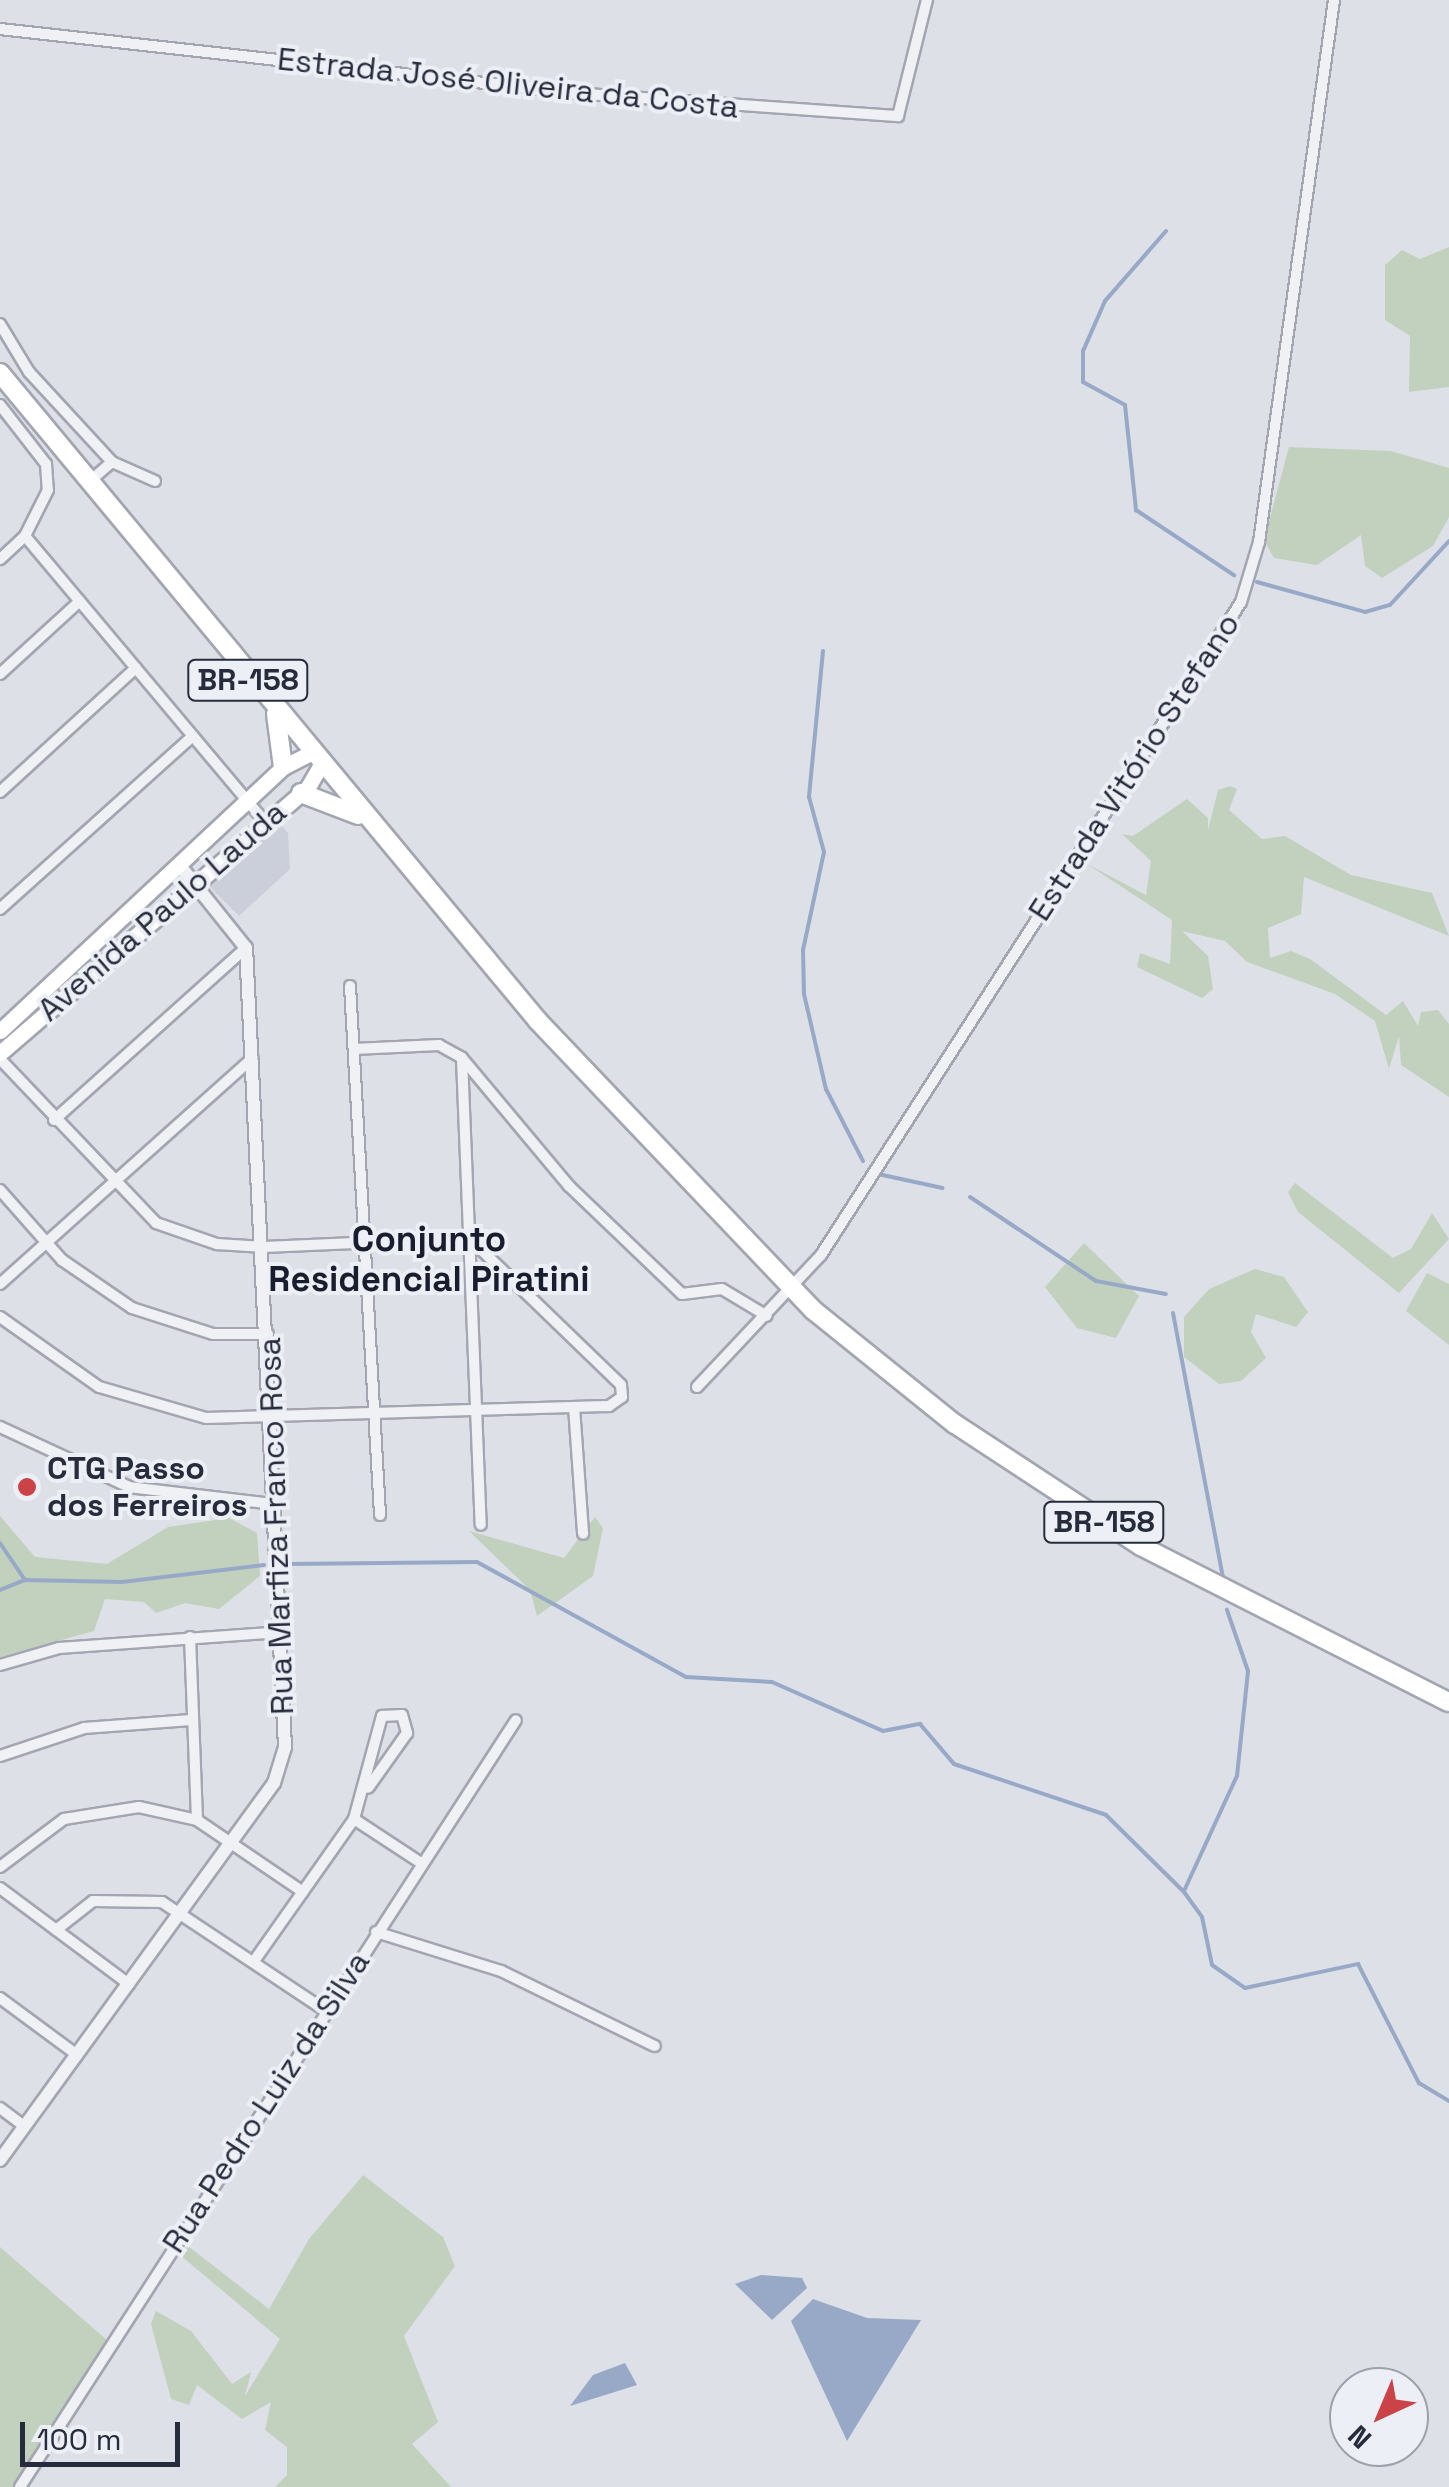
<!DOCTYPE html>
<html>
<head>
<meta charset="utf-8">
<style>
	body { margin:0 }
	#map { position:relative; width:1449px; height:2487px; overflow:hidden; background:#dde0e7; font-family:"Space Grotesk",sans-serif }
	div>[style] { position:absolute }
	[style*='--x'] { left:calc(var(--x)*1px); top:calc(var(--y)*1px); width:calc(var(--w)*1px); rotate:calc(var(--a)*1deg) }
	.built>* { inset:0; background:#cbcfd9 }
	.green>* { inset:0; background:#c1d1be }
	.water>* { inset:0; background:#98a9c7 }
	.stream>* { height:4px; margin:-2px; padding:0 2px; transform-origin:2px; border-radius:2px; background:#98a9c7 }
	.roads { filter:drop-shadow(2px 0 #a3a6b1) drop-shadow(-2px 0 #a3a6b1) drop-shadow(0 2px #a3a6b1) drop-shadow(0 -2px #a3a6b1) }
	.minor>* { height:10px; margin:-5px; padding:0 5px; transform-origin:5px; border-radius:5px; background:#f0f1f5 }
	.tertiary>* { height:12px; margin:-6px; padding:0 6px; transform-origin:6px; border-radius:6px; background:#f0f1f5 }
	.secondary>* { height:15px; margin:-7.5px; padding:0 7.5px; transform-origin:7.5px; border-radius:7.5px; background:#fff }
	.trunk>* { height:18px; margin:-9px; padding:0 9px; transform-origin:9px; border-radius:9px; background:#fff }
	.dots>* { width:28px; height:28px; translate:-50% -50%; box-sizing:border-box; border:5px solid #eceff5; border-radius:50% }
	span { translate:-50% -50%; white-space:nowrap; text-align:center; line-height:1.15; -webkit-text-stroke:8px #eceff5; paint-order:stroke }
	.shield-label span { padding:2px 8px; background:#eceff5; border:2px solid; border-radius:8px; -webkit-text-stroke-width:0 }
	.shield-label { font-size:30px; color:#272c3d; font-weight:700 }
	.street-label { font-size:32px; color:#272c3d }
	.poi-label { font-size:32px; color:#272c3d; font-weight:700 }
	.left { translate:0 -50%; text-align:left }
	.neighbourhood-label { font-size:35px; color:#191e2e; font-weight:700 }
	.north { position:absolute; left:1329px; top:2367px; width:100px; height:100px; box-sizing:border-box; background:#eceff5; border:2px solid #9da1ab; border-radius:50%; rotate:224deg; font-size:28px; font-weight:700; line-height:40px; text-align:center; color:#272c3d }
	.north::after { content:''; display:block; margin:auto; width:35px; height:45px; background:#cb4347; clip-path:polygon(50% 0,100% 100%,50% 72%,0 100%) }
	.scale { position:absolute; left:20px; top:2422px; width:160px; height:45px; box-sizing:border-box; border:5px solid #272c3d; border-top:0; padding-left:12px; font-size:30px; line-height:35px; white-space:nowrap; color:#272c3d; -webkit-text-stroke:8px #eceff5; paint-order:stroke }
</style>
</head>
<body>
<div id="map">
	<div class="built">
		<div style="clip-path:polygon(276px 819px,288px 833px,290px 869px,239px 916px,207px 884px)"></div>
	</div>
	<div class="green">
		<div style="clip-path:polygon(1449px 247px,1449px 387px,1409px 392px,1410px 336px,1385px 320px,1385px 265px,1402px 250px,1420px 259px)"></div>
		<div style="clip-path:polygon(1289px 447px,1391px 451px,1449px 468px,1449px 517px,1433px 546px,1382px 578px,1365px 566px,1361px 535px,1317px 565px,1274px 558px,1264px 540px)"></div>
		<div style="clip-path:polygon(1230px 786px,1237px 789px,1229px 810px,1262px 839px,1285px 836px,1351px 875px,1432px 893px,1449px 936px,1304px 877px,1301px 914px,1268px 928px,1270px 958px,1291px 951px,1310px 959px,1386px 1015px,1403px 1001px,1418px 1026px,1421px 1012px,1438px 1010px,1449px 1024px,1449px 1097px,1401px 1065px,1399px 1036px,1389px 1069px,1375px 1021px,1335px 994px,1247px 962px,1225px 941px,1182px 931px,1208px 956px,1213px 989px,1202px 998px,1137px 967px,1140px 953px,1170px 964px,1172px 920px,1087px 864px,1146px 895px,1151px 861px,1122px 834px,1133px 836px,1187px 799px,1208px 818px,1208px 830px,1218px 790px)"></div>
		<div style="clip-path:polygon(1295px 1183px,1393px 1258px,1411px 1249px,1432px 1213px,1449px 1239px,1399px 1293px,1298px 1212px,1288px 1192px)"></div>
		<div style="clip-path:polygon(1084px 1243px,1139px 1296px,1116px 1338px,1077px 1328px,1045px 1287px)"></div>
		<div style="clip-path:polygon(1255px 1269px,1284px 1277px,1308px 1312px,1296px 1327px,1256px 1314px,1251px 1332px,1266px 1358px,1241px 1381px,1219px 1384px,1184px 1357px,1184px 1317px,1209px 1289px)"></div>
		<div style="clip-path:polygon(1427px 1273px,1449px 1284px,1449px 1345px,1406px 1311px)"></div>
		<div style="clip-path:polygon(0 1516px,35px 1557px,107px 1564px,168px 1527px,229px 1518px,257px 1533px,260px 1576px,219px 1609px,185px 1603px,156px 1613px,144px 1602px,105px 1599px,94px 1631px,0 1657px)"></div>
		<div style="clip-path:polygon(595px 1517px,603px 1528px,593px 1576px,537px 1616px,530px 1590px,469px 1531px,564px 1558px)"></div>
		<div style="clip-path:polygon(363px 2175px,443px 2237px,455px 2266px,404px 2336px,438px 2422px,412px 2444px,451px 2487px,275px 2487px,287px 2475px,287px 2447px,265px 2430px,271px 2402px,242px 2419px,197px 2385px,189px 2405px,171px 2399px,151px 2324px,156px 2311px,191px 2331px,232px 2384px,251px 2372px,245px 2396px,280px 2339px,180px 2255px,188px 2246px,269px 2309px,309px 2239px)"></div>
		<div style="clip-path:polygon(0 2247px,108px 2341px,14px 2487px,0 2487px)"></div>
	</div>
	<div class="water">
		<div style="clip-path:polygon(761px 2275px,802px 2278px,807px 2288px,772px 2320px,735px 2284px)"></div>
		<div style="clip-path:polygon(813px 2299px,867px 2318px,921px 2320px,847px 2441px,791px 2321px)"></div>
		<div style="clip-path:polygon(625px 2363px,637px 2385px,570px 2406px,593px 2375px)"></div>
	</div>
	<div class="stream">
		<div style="--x:1166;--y:231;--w:93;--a:131.1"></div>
		<div style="--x:1105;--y:301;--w:55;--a:113.7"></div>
		<div style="--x:1083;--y:351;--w:31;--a:90"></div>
		<div style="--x:1083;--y:382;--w:48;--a:28.7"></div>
		<div style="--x:1125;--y:405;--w:106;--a:84"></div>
		<div style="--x:1136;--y:510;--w:118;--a:33.6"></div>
		<div style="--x:1257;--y:582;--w:112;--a:15.5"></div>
		<div style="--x:1365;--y:612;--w:26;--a:-16"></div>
		<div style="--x:1390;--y:605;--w:87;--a:-47.3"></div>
		<div style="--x:823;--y:651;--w:147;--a:95.5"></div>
		<div style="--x:809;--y:797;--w:57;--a:74.7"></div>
		<div style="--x:824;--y:852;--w:100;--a:102.1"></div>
		<div style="--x:803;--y:950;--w:44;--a:88.7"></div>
		<div style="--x:804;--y:994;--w:98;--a:77"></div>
		<div style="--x:826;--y:1089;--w:81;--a:62.8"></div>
		<div style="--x:878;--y:1174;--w:66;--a:12.3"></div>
		<div style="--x:970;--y:1197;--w:151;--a:33.7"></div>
		<div style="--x:1096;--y:1281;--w:71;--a:10.5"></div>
		<div style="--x:1173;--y:1313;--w:270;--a:79.3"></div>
		<div style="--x:0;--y:1543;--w:45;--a:56"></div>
		<div style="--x:289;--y:1564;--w:188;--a:-0.6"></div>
		<div style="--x:477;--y:1562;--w:239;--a:28.8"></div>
		<div style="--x:686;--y:1677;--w:86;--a:3.3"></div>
		<div style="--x:772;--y:1682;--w:121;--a:23.8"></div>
		<div style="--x:883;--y:1731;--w:38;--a:-11"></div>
		<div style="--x:920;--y:1724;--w:52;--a:49.6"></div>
		<div style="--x:954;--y:1764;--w:160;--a:18.5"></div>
		<div style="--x:1106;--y:1815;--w:110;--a:44.6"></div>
		<div style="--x:1184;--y:1892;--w:31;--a:54"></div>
		<div style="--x:1202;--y:1917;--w:49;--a:78.2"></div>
		<div style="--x:1212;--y:1965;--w:40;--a:34.9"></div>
		<div style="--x:1245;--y:1988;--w:116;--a:-12"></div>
		<div style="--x:1358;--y:1964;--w:134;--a:62.9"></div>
		<div style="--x:1419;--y:2083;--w:35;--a:31"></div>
		<div style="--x:0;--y:1590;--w:27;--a:-22"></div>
		<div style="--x:25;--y:1580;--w:97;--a:1.2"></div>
		<div style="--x:122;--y:1582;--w:143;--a:-6.8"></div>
		<div style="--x:1184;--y:1891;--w:127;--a:-65.3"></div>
		<div style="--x:1237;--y:1776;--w:106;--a:-84"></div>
		<div style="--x:1248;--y:1671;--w:65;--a:-109"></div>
	</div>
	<div class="roads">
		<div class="minor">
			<div style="--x:0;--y:29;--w:578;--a:6.36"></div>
			<div style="--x:574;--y:93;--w:325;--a:4.1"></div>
			<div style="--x:898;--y:116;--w:120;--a:-76"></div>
			<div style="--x:0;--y:324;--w:56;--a:58.9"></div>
			<div style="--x:29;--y:372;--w:122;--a:47.3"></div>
			<div style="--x:112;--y:462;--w:47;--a:23.8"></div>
			<div style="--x:0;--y:405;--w:75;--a:52.1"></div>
			<div style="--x:46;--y:464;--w:26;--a:86"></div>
			<div style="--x:48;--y:490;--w:51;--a:116.6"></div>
			<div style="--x:25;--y:536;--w:34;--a:137"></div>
			<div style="--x:90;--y:481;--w:29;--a:-41"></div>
			<div style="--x:25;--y:536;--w:368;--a:50"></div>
			<div style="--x:0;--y:674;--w:108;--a:-42.4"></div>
			<div style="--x:0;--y:792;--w:184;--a:-42.4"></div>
			<div style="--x:0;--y:909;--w:259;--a:-41.9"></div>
			<div style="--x:350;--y:986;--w:530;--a:86.75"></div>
			<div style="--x:354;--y:1049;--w:85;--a:-2.7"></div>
			<div style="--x:439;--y:1045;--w:26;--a:29"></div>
			<div style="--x:462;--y:1058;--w:167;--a:50.1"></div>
			<div style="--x:569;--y:1186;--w:156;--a:43.7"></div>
			<div style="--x:682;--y:1294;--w:40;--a:-7.1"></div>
			<div style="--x:722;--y:1289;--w:52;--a:31"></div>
			<div style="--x:0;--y:1059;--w:226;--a:46.4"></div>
			<div style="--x:156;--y:1223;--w:65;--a:19"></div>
			<div style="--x:217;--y:1244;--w:47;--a:3.7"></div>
			<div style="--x:264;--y:1247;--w:205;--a:-2.5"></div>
			<div style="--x:469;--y:1238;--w:211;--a:44"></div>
			<div style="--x:621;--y:1385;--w:12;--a:85"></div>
			<div style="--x:622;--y:1397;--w:16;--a:145"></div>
			<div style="--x:609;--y:1406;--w:403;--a:178.3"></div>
			<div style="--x:206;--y:1418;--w:111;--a:-163.8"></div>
			<div style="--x:99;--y:1387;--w:121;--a:-144.7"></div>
			<div style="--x:462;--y:1059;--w:466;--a:87.7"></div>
			<div style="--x:54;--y:1120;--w:258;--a:-41.9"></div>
			<div style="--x:0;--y:1190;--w:94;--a:48.5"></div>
			<div style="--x:62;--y:1260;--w:85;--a:34.4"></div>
			<div style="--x:132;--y:1308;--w:85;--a:17.8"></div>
			<div style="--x:213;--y:1334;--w:55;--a:0"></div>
			<div style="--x:0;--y:1284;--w:339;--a:-41.8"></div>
			<div style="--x:697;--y:1387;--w:181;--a:-46.8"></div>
			<div style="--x:821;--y:1255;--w:776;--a:-57.25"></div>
			<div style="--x:1241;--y:602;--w:63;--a:-73.3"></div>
			<div style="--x:1259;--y:542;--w:547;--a:-82.12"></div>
			<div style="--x:574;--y:1407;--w:127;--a:85.9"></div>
			<div style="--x:0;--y:1427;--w:142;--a:24.9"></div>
			<div style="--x:129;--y:1487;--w:146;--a:6.7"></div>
			<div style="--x:190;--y:1637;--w:183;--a:87.8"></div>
			<div style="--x:0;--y:1665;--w:61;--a:-16.1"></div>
			<div style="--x:59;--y:1648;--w:222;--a:-4.1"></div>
			<div style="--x:0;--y:1756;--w:89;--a:-18.4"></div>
			<div style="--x:84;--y:1728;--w:107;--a:-4.3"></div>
			<div style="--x:354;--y:1819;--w:80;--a:33.3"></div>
			<div style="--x:0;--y:1867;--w:80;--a:-36.9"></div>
			<div style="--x:64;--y:1819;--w:76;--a:-9.1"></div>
			<div style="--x:139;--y:1807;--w:59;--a:12.6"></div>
			<div style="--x:197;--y:1820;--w:128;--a:34.2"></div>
			<div style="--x:0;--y:1888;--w:161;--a:36.7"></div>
			<div style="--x:56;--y:1930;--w:47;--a:-38.1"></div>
			<div style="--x:93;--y:1901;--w:69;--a:0.8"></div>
			<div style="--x:162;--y:1902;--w:197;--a:33.6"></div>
			<div style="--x:376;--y:1932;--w:131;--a:17.3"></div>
			<div style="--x:501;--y:1971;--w:171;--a:26"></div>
			<div style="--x:254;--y:1961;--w:174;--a:-54.8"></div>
			<div style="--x:354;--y:1819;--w:107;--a:-74.8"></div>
			<div style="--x:382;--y:1716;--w:20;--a:-3"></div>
			<div style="--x:402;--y:1715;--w:19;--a:74"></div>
			<div style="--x:407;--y:1733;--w:67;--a:125.3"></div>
			<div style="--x:0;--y:1998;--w:96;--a:36.5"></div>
			<div style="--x:0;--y:2108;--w:30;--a:37"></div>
			<div style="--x:20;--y:2487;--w:913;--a:-57.11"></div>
		</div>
		<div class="tertiary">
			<div style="--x:0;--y:2160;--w:466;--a:-54"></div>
			<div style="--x:274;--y:1783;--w:38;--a:-73"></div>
			<div style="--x:285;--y:1747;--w:800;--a:-92.79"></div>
			<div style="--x:246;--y:948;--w:104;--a:-128.7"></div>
		</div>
		<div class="secondary">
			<div style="--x:0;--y:1031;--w:387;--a:-43"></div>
			<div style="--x:283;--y:767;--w:29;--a:-27"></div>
			<div style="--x:0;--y:1053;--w:407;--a:-40.8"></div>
			<div style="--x:308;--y:787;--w:24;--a:-60"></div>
		</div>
		<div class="trunk">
			<div style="--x:0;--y:373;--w:842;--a:50.3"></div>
			<div style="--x:538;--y:1021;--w:399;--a:46.4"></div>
			<div style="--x:813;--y:1310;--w:182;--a:38.8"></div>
			<div style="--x:955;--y:1424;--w:222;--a:33.3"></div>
			<div style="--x:1141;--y:1546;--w:345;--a:26.9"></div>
			<div style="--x:276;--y:714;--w:53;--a:82.5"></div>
			<div style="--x:301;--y:793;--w:61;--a:21.1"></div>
		</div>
	</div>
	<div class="dots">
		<div style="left:27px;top:1487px;background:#cb4347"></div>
	</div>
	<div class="shield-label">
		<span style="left:248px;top:680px">BR-158</span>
		<span style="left:1104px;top:1522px">BR-158</span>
	</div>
	<div class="street-label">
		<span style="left:508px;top:83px;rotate:6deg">Estrada José Oliveira da Costa</span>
		<span style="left:1134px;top:767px;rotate:-57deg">Estrada Vitório Stefano</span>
		<span style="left:162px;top:911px;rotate:-41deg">Avenida Paulo Lauda</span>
		<span style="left:276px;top:1526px;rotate:-92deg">Rua Marfiza Franco Rosa</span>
		<span style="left:266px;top:2102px;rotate:-57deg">Rua Pedro Luiz da Silva</span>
	</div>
	<div class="poi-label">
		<span class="left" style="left:47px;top:1487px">CTG Passo<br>dos Ferreiros</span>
	</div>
	<div class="neighbourhood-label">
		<span style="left:429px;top:1259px">Conjunto<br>Residencial Piratini</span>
	</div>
	<div class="north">N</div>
	<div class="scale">100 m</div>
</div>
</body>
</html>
